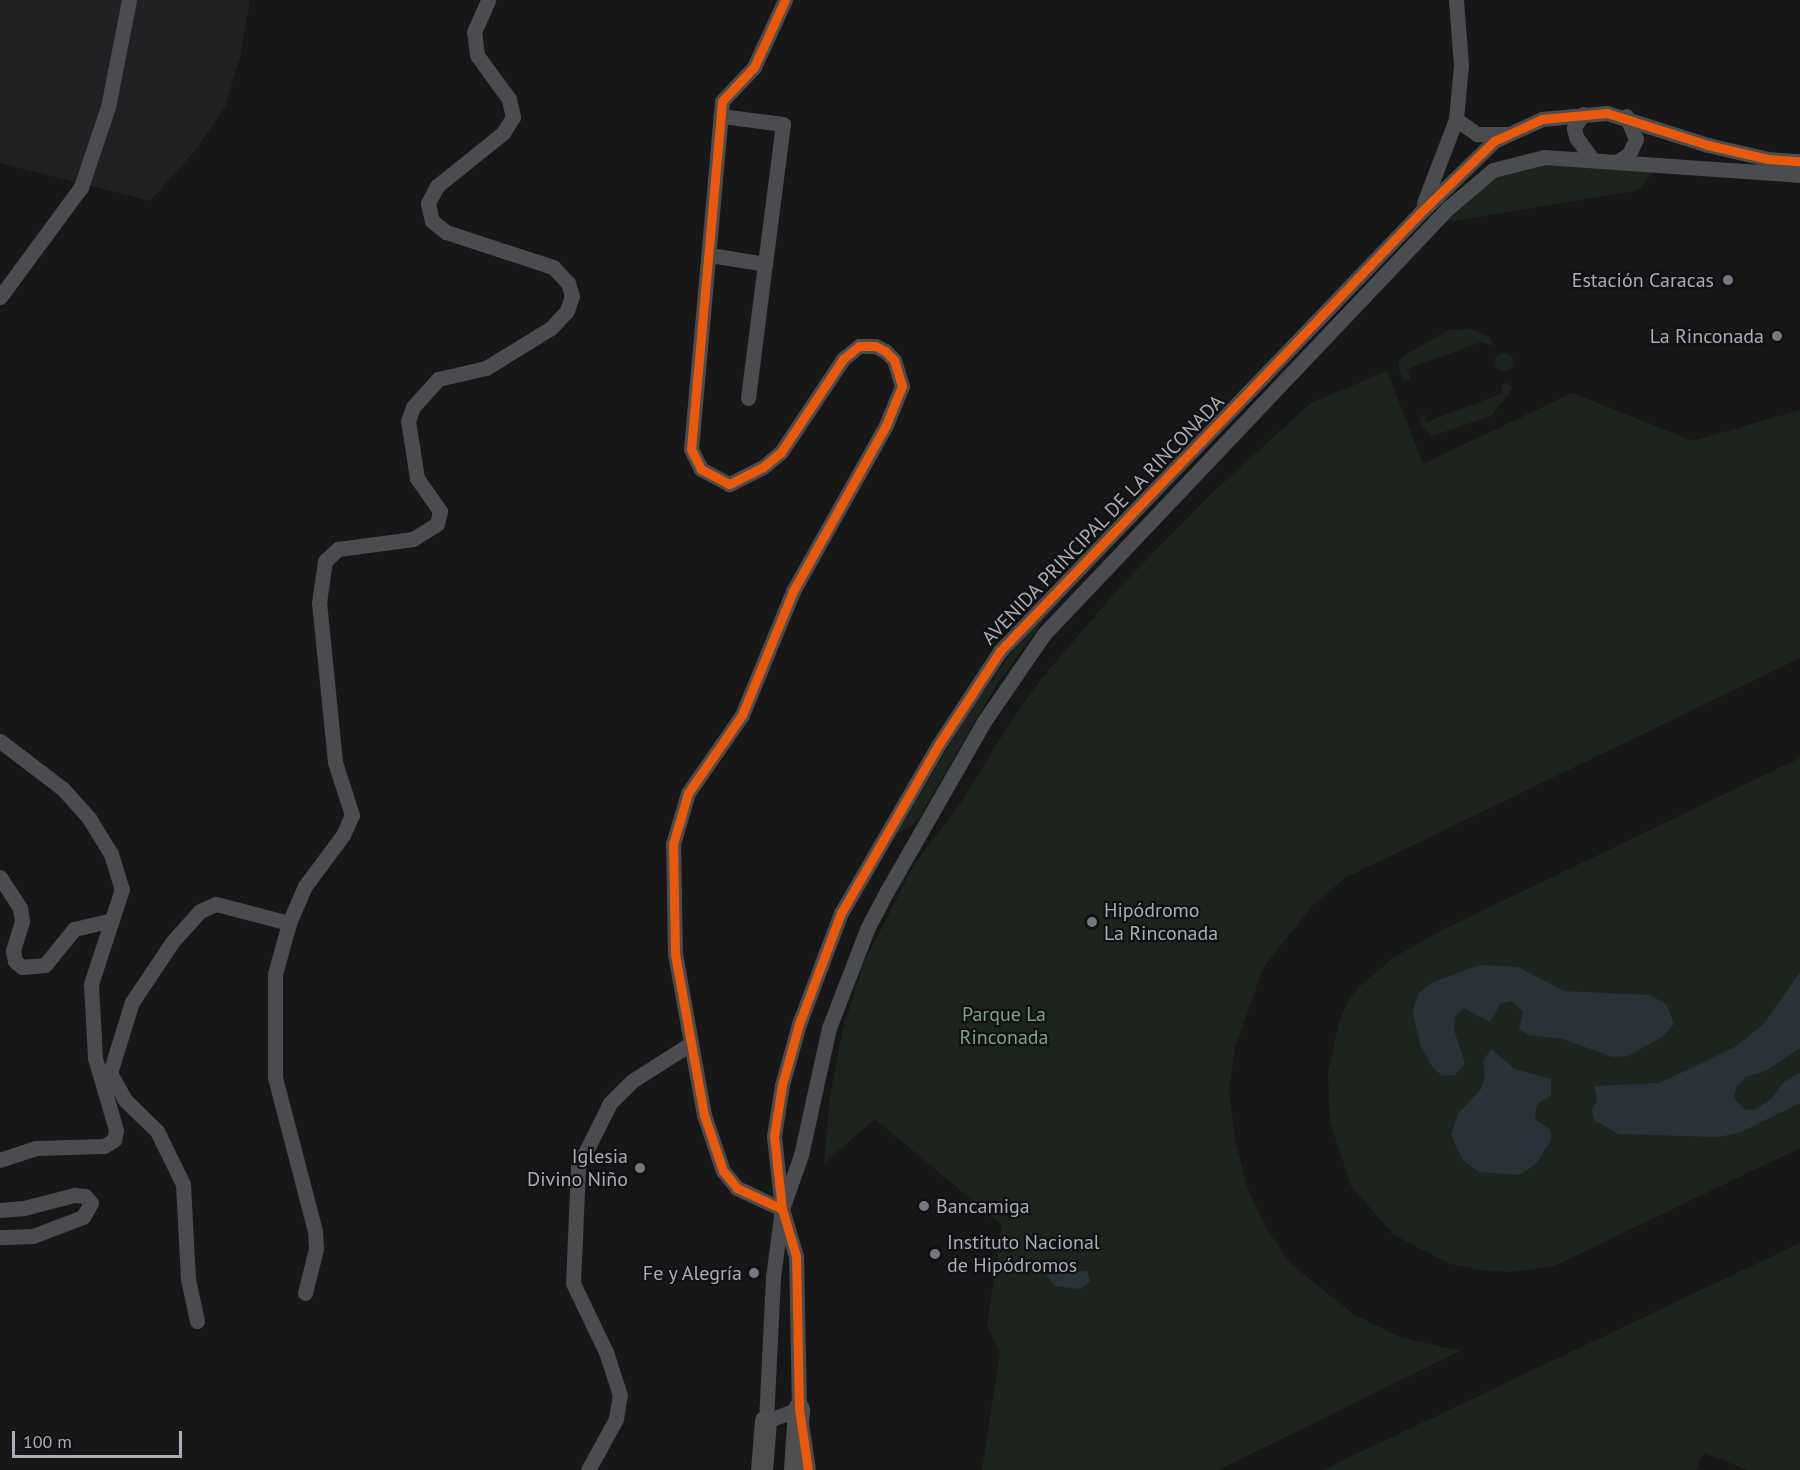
<!DOCTYPE html>
<html>
<head>
<meta charset="utf-8">
<style>
	body { margin:0 }
	#map { position:relative; width:1800px; height:1470px; overflow:hidden; background:#171717; font-family:"PT Sans",sans-serif }
	div>[style] { position:absolute }
	[style*='--x'] { left:calc(var(--x)*1px); top:calc(var(--y)*1px); width:calc(var(--w)*1px); rotate:calc(var(--a)*1deg) }
	.built>* { inset:0; background:#212123 }
	.green>* { inset:0; background:#1d241e }
	.round { border-radius:50% }
	.water>* { inset:0; background:#2a3239 }
	.minor>* { height:15px; margin:-7.5px; padding:0 7.5px; transform-origin:7.5px; border-radius:7.5px; background:#4b4c50 }
	.highway>* { height:22px; margin:-11px; padding:0 11px; transform-origin:11px; border-radius:11px; background:#4e4e51 }
	.cycleway>* { height:9px; margin:-4.5px; padding:0 4.5px; transform-origin:4.5px; border-radius:4.5px; background:#e8590c }
	.dots>* { width:16px; height:16px; translate:-50% -50%; box-sizing:border-box; border:3px solid #111113; border-radius:50% }
	span { translate:-50% -50%; white-space:nowrap; text-align:center; line-height:1.15; -webkit-text-stroke:4.5px #111113; paint-order:stroke }
	.poi-label { font-size:20px; color:#a8adb8 }
	.right { translate:-100% -50%; text-align:right }
	.left { translate:0 -50%; text-align:left }
	.street-label { font-size:20px; color:#a8adb8 }
	.park-label { font-size:20px; color:#7fa381 }
	.scale { position:absolute; left:12px; top:1431px; width:170px; height:27px; box-sizing:border-box; border:3px solid #a8adb8; border-top:0; padding-left:8px; font-size:18px; line-height:21px; white-space:nowrap; color:#a8adb8; -webkit-text-stroke:4px #111113; paint-order:stroke }
</style>
</head>
<body>
<div id="map">
	<div class="built">
		<div style="clip-path:polygon(0 0,250px 0,240px 57px,225px 107px,195px 151px,150px 201px,0 163px)"></div>
	</div>
	<div class="green">
		<div style="clip-path:polygon(1570px 163px,1655px 170px,1638px 190px,1446px 222px,1485px 182px,1507px 170px,1530px 165px)"></div>
		<div style="clip-path:polygon(1471px 329px,1490px 337px,1494px 346px,1481px 342px,1407px 369px,1411px 379px,1403px 382px,1398px 364px,1402px 357px,1449px 330px)"></div>
		<div class="round" style="left:1495px;top:353px;width:18px;height:18px"></div>
		<div style="clip-path:polygon(1387px 371px,1423px 464px,1572px 393px,1693px 441px,1800px 410px,1800px 658px,1345px 878px,1311px 907px,1263px 968px,1235px 1048px,1229px 1089px,1235px 1140px,1248px 1190px,1268px 1231px,1291px 1264px,1353px 1314px,1400px 1337px,1460px 1351px,1218px 1470px,982px 1470px,1000px 1352px,987px 1325px,1002px 1225px,875px 1119px,824px 1163px,830px 1096px,843px 1029px,864px 963px,913px 866px,961px 802px,1012px 720px,1042px 678px,1118px 589px,1210px 495px,1311px 403px)"></div>
		<div style="clip-path:polygon(1507px 382px,1512px 388px,1509px 394px,1491px 416px,1432px 436px,1421px 424px,1419px 418px,1425px 415px,1427px 422px,1503px 393px,1501px 386px)"></div>
		<div style="clip-path:polygon(1098px 557px,1043px 621px,997px 684px,916px 823px,897px 834px,964px 719px,1018px 644px)"></div>
		<div style="clip-path:polygon(1800px 758px,1800px 1148px,1554px 1266px,1511px 1272px,1480px 1270px,1448px 1263px,1394px 1235px,1351px 1186px,1330px 1122px,1328px 1072px,1339px 1023px,1347px 1003px,1359px 987px,1393px 958px,1440px 931px)"></div>
		<div style="clip-path:polygon(1800px 1243px,1800px 1470px,1748px 1470px,1704px 1453px,1695px 1470px,1323px 1470px)"></div>
	</div>
	<div class="water">
		<div style="clip-path:polygon(1480px 965px,1518px 967px,1564px 991px,1650px 995px,1666px 1004px,1674px 1024px,1662px 1037px,1628px 1056px,1612px 1057px,1563px 1039px,1528px 1035px,1519px 1029px,1523px 1011px,1511px 1001px,1500px 1004px,1490px 1022px,1464px 1008px,1455px 1017px,1454px 1030px,1465px 1063px,1455px 1075px,1442px 1076px,1431px 1065px,1420px 1044px,1413px 1013px,1415px 1003px,1419px 993px,1433px 982px)"></div>
		<div style="clip-path:polygon(1800px 972px,1800px 1048px,1767px 1070px,1746px 1077px,1736px 1088px,1734px 1098px,1744px 1109px,1754px 1110px,1771px 1099px,1784px 1082px,1800px 1073px,1800px 1103px,1739px 1133px,1718px 1137px,1619px 1134px,1594px 1120px,1592px 1110px,1597px 1100px,1594px 1086px,1660px 1083px,1735px 1047px,1764px 1024px)"></div>
		<div style="clip-path:polygon(1491px 1049px,1515px 1069px,1551px 1079px,1551px 1096px,1538px 1103px,1535px 1112px,1536px 1120px,1550px 1130px,1551px 1140px,1536px 1164px,1519px 1175px,1479px 1172px,1463px 1160px,1451px 1135px,1458px 1114px,1481px 1089px,1485px 1078px,1483px 1061px)"></div>
		<div style="clip-path:polygon(1043px 1260px,1063px 1273px,1087px 1271px,1090px 1281px,1080px 1289px,1054px 1286px,1040px 1265px)"></div>
	</div>
	<div class="minor">
		<div style="--x:1583;--y:114;--w:17;--a:123"></div>
		<div style="--x:1574;--y:128;--w:9;--a:77"></div>
		<div style="--x:1576;--y:137;--w:27;--a:54"></div>
		<div style="--x:1456;--y:119;--w:26;--a:36"></div>
		<div style="--x:1477;--y:134;--w:28;--a:0"></div>
		<div style="--x:1618;--y:161;--w:13;--a:-32"></div>
		<div style="--x:1629;--y:154;--w:17;--a:-65"></div>
		<div style="--x:1636;--y:139;--w:25;--a:-113"></div>
		<div style="--x:1424;--y:203;--w:90;--a:-69.1"></div>
		<div style="--x:1456;--y:119;--w:54;--a:-84.7"></div>
		<div style="--x:1461;--y:65;--w:65;--a:-94.4"></div>
		<div style="--x:710;--y:255;--w:56;--a:9.3"></div>
		<div style="--x:765;--y:264;--w:141;--a:-82.7"></div>
		<div style="--x:783;--y:124;--w:63;--a:-172.6"></div>
		<div style="--x:0;--y:297;--w:137;--a:-53.6"></div>
		<div style="--x:81;--y:187;--w:84;--a:-71.4"></div>
		<div style="--x:108;--y:107;--w:109;--a:-78.9"></div>
		<div style="--x:748;--y:398;--w:135;--a:-82.8"></div>
		<div style="--x:0;--y:741;--w:79;--a:37.3"></div>
		<div style="--x:63;--y:789;--w:39;--a:48"></div>
		<div style="--x:89;--y:818;--w:42;--a:58.6"></div>
		<div style="--x:111;--y:854;--w:37;--a:73"></div>
		<div style="--x:122;--y:889;--w:100;--a:108.1"></div>
		<div style="--x:91;--y:984;--w:74;--a:86.9"></div>
		<div style="--x:95;--y:1058;--w:75;--a:73.7"></div>
		<div style="--x:116;--y:1130;--w:10;--a:101"></div>
		<div style="--x:114;--y:1140;--w:12;--a:149"></div>
		<div style="--x:104;--y:1146;--w:68;--a:178.3"></div>
		<div style="--x:36;--y:1148;--w:38;--a:162"></div>
		<div style="--x:0;--y:877;--w:37;--a:57"></div>
		<div style="--x:20;--y:908;--w:13;--a:81"></div>
		<div style="--x:22;--y:921;--w:31;--a:107"></div>
		<div style="--x:13;--y:951;--w:10;--a:79"></div>
		<div style="--x:15;--y:961;--w:9;--a:41"></div>
		<div style="--x:22;--y:967;--w:23;--a:-5"></div>
		<div style="--x:45;--y:965;--w:46;--a:-51.1"></div>
		<div style="--x:74;--y:929;--w:36;--a:-13"></div>
		<div style="--x:109;--y:1071;--w:33;--a:61"></div>
		<div style="--x:125;--y:1100;--w:45;--a:44.1"></div>
		<div style="--x:157;--y:1131;--w:59;--a:63.9"></div>
		<div style="--x:183;--y:1184;--w:95;--a:87"></div>
		<div style="--x:188;--y:1279;--w:43;--a:77.9"></div>
		<div style="--x:105;--y:1089;--w:91;--a:-72.8"></div>
		<div style="--x:132;--y:1002;--w:73;--a:-56.1"></div>
		<div style="--x:173;--y:941;--w:40;--a:-48"></div>
		<div style="--x:200;--y:911;--w:17;--a:-24"></div>
		<div style="--x:216;--y:904;--w:75;--a:14.6"></div>
		<div style="--x:782;--y:1209;--w:50;--a:-155"></div>
		<div style="--x:737;--y:1188;--w:22;--a:-129"></div>
		<div style="--x:723;--y:1171;--w:59;--a:-108.7"></div>
		<div style="--x:704;--y:1115;--w:164;--a:-100.2"></div>
		<div style="--x:675;--y:954;--w:110;--a:-91"></div>
		<div style="--x:673;--y:844;--w:53;--a:-73.6"></div>
		<div style="--x:688;--y:793;--w:95;--a:-55.3"></div>
		<div style="--x:742;--y:715;--w:134;--a:-67.6"></div>
		<div style="--x:793;--y:591;--w:190;--a:-60.7"></div>
		<div style="--x:886;--y:425;--w:42;--a:-67.7"></div>
		<div style="--x:902;--y:386;--w:27;--a:-107"></div>
		<div style="--x:894;--y:360;--w:13;--a:-135"></div>
		<div style="--x:885;--y:351;--w:11;--a:-153"></div>
		<div style="--x:875;--y:346;--w:16;--a:180"></div>
		<div style="--x:859;--y:346;--w:21;--a:141"></div>
		<div style="--x:843;--y:359;--w:112;--a:123.7"></div>
		<div style="--x:781;--y:452;--w:23;--a:140"></div>
		<div style="--x:763;--y:467;--w:38;--a:153"></div>
		<div style="--x:729;--y:484;--w:32;--a:-152"></div>
		<div style="--x:701;--y:469;--w:22;--a:-117"></div>
		<div style="--x:691;--y:449;--w:349;--a:-84.9"></div>
		<div style="--x:722;--y:101;--w:47;--a:-46.7"></div>
		<div style="--x:754;--y:67;--w:74;--a:-65.2"></div>
		<div style="--x:0;--y:1210;--w:24;--a:-5"></div>
		<div style="--x:24;--y:1208;--w:52;--a:-14.6"></div>
		<div style="--x:74;--y:1195;--w:11;--a:5"></div>
		<div style="--x:85;--y:1196;--w:9;--a:49"></div>
		<div style="--x:91;--y:1203;--w:16;--a:120"></div>
		<div style="--x:83;--y:1217;--w:53;--a:159.2"></div>
		<div style="--x:33;--y:1236;--w:33;--a:178"></div>
		<div style="--x:305;--y:1293;--w:45;--a:-76"></div>
		<div style="--x:316;--y:1249;--w:18;--a:-93"></div>
		<div style="--x:315;--y:1231;--w:159;--a:-104.6"></div>
		<div style="--x:275;--y:1077;--w:103;--a:-90"></div>
		<div style="--x:275;--y:974;--w:53;--a:-74.6"></div>
		<div style="--x:289;--y:923;--w:40;--a:-66.6"></div>
		<div style="--x:305;--y:886;--w:64;--a:-53.3"></div>
		<div style="--x:343;--y:835;--w:22;--a:-66"></div>
		<div style="--x:352;--y:815;--w:56;--a:-107.8"></div>
		<div style="--x:335;--y:762;--w:160;--a:-95.7"></div>
		<div style="--x:319;--y:603;--w:42;--a:-81.9"></div>
		<div style="--x:325;--y:561;--w:18;--a:-43"></div>
		<div style="--x:338;--y:549;--w:76;--a:-7.6"></div>
		<div style="--x:413;--y:539;--w:28;--a:-32"></div>
		<div style="--x:437;--y:524;--w:13;--a:-77"></div>
		<div style="--x:440;--y:511;--w:40;--a:-124.9"></div>
		<div style="--x:417;--y:478;--w:13;--a:-99"></div>
		<div style="--x:415;--y:465;--w:45;--a:-99"></div>
		<div style="--x:408;--y:421;--w:15;--a:-70"></div>
		<div style="--x:413;--y:407;--w:38;--a:-48"></div>
		<div style="--x:438;--y:379;--w:49;--a:-12.9"></div>
		<div style="--x:486;--y:368;--w:76;--a:-31.6"></div>
		<div style="--x:551;--y:328;--w:23;--a:-47"></div>
		<div style="--x:567;--y:311;--w:16;--a:-72"></div>
		<div style="--x:572;--y:296;--w:14;--a:-107"></div>
		<div style="--x:568;--y:283;--w:22;--a:-133"></div>
		<div style="--x:553;--y:267;--w:113;--a:-161.9"></div>
		<div style="--x:446;--y:232;--w:18;--a:-142"></div>
		<div style="--x:432;--y:221;--w:18;--a:-103"></div>
		<div style="--x:428;--y:203;--w:19;--a:-62"></div>
		<div style="--x:437;--y:186;--w:85;--a:-38.8"></div>
		<div style="--x:503;--y:133;--w:19;--a:-58"></div>
		<div style="--x:513;--y:117;--w:18;--a:-103"></div>
		<div style="--x:509;--y:99;--w:54;--a:-126"></div>
		<div style="--x:477;--y:55;--w:23;--a:-97"></div>
		<div style="--x:474;--y:32;--w:35;--a:-66"></div>
		<div style="--x:799;--y:1409;--w:35;--a:160"></div>
		<div style="--x:766;--y:1421;--w:144;--a:-87.2"></div>
		<div style="--x:773;--y:1277;--w:69;--a:-82.5"></div>
		<div style="--x:782;--y:1209;--w:57;--a:-70.6"></div>
		<div style="--x:801;--y:1155;--w:130;--a:-77.6"></div>
		<div style="--x:829;--y:1028;--w:108;--a:-68.9"></div>
		<div style="--x:868;--y:927;--w:41;--a:-62.2"></div>
		<div style="--x:887;--y:891;--w:197;--a:-60.2"></div>
		<div style="--x:985;--y:720;--w:104;--a:-55.5"></div>
		<div style="--x:1044;--y:634;--w:587;--a:-46.52"></div>
		<div style="--x:1448;--y:208;--w:59;--a:-40.2"></div>
		<div style="--x:1493;--y:170;--w:53;--a:-14.3"></div>
		<div style="--x:1544;--y:157;--w:257;--a:4"></div>
		<div style="--x:588;--y:1470;--w:58;--a:-61.2"></div>
		<div style="--x:616;--y:1419;--w:24;--a:-81"></div>
		<div style="--x:620;--y:1395;--w:45;--a:-108"></div>
		<div style="--x:606;--y:1352;--w:76;--a:-115.6"></div>
		<div style="--x:573;--y:1283;--w:116;--a:-87.5"></div>
		<div style="--x:578;--y:1167;--w:72;--a:-63.4"></div>
		<div style="--x:610;--y:1103;--w:31;--a:-45"></div>
		<div style="--x:632;--y:1081;--w:69;--a:-32.5"></div>
		<div style="--x:808;--y:1470;--w:62;--a:-98.4"></div>
		<div style="--x:799;--y:1409;--w:153;--a:-91.1"></div>
		<div style="--x:796;--y:1256;--w:49;--a:-106.6"></div>
		<div style="--x:782;--y:1209;--w:73;--a:-96.3"></div>
		<div style="--x:774;--y:1136;--w:52;--a:-81.1"></div>
		<div style="--x:782;--y:1085;--w:63;--a:-74.4"></div>
		<div style="--x:799;--y:1024;--w:119;--a:-69.3"></div>
		<div style="--x:841;--y:913;--w:195;--a:-59.9"></div>
		<div style="--x:939;--y:744;--w:111;--a:-56.7"></div>
		<div style="--x:1000;--y:651;--w:605;--a:-46.2"></div>
		<div style="--x:1419;--y:214;--w:105;--a:-44.2"></div>
		<div style="--x:1494;--y:141;--w:53;--a:-24.6"></div>
		<div style="--x:1542;--y:119;--w:65;--a:-5.3"></div>
		<div style="--x:1607;--y:113;--w:106;--a:17.6"></div>
		<div style="--x:1708;--y:145;--w:62;--a:13.1"></div>
		<div style="--x:1768;--y:159;--w:32;--a:4"></div>
	</div>
	<div class="highway">
		<div style="--x:762;--y:1470;--w:49;--a:-85.3"></div>
		<div style="--x:795;--y:1470;--w:61;--a:-86.2"></div>
	</div>
	<div class="cycleway">
		<div style="--x:782;--y:1209;--w:50;--a:-155"></div>
		<div style="--x:737;--y:1188;--w:22;--a:-129"></div>
		<div style="--x:723;--y:1171;--w:59;--a:-108.7"></div>
		<div style="--x:704;--y:1115;--w:164;--a:-100.2"></div>
		<div style="--x:675;--y:954;--w:110;--a:-91"></div>
		<div style="--x:673;--y:844;--w:53;--a:-73.6"></div>
		<div style="--x:688;--y:793;--w:95;--a:-55.3"></div>
		<div style="--x:742;--y:715;--w:134;--a:-67.6"></div>
		<div style="--x:793;--y:591;--w:190;--a:-60.7"></div>
		<div style="--x:886;--y:425;--w:42;--a:-67.7"></div>
		<div style="--x:902;--y:386;--w:27;--a:-107"></div>
		<div style="--x:894;--y:360;--w:13;--a:-135"></div>
		<div style="--x:885;--y:351;--w:11;--a:-153"></div>
		<div style="--x:875;--y:346;--w:16;--a:180"></div>
		<div style="--x:859;--y:346;--w:21;--a:141"></div>
		<div style="--x:843;--y:359;--w:112;--a:123.7"></div>
		<div style="--x:781;--y:452;--w:23;--a:140"></div>
		<div style="--x:763;--y:467;--w:38;--a:153"></div>
		<div style="--x:729;--y:484;--w:32;--a:-152"></div>
		<div style="--x:701;--y:469;--w:22;--a:-117"></div>
		<div style="--x:691;--y:449;--w:349;--a:-84.9"></div>
		<div style="--x:722;--y:101;--w:47;--a:-46.7"></div>
		<div style="--x:754;--y:67;--w:74;--a:-65.2"></div>
		<div style="--x:808;--y:1470;--w:62;--a:-98.4"></div>
		<div style="--x:799;--y:1409;--w:153;--a:-91.1"></div>
		<div style="--x:796;--y:1256;--w:49;--a:-106.6"></div>
		<div style="--x:782;--y:1209;--w:73;--a:-96.3"></div>
		<div style="--x:774;--y:1136;--w:52;--a:-81.1"></div>
		<div style="--x:782;--y:1085;--w:63;--a:-74.4"></div>
		<div style="--x:799;--y:1024;--w:119;--a:-69.3"></div>
		<div style="--x:841;--y:913;--w:195;--a:-59.9"></div>
		<div style="--x:939;--y:744;--w:111;--a:-56.7"></div>
		<div style="--x:1000;--y:651;--w:605;--a:-46.2"></div>
		<div style="--x:1419;--y:214;--w:105;--a:-44.2"></div>
		<div style="--x:1494;--y:141;--w:53;--a:-24.6"></div>
		<div style="--x:1542;--y:119;--w:65;--a:-5.3"></div>
		<div style="--x:1607;--y:113;--w:106;--a:17.6"></div>
		<div style="--x:1708;--y:145;--w:62;--a:13.1"></div>
		<div style="--x:1768;--y:159;--w:32;--a:4"></div>
	</div>
	<div class="dots">
		<div style="left:1728px;top:280px;background:#757880"></div>
		<div style="left:1777px;top:336px;background:#757880"></div>
		<div style="left:1092px;top:922px;background:#757880"></div>
		<div style="left:640px;top:1168px;background:#757880"></div>
		<div style="left:924px;top:1206px;background:#757880"></div>
		<div style="left:935px;top:1254px;background:#757880"></div>
		<div style="left:754px;top:1273px;background:#757880"></div>
	</div>
	<div class="poi-label">
		<span class="right" style="left:1714px;top:280px">Estación Caracas</span>
		<span class="right" style="left:1764px;top:336px">La Rinconada</span>
		<span class="left" style="left:1104px;top:922px">Hipódromo<br>La Rinconada</span>
		<span class="right" style="left:628px;top:1168px">Iglesia<br>Divino Niño</span>
		<span class="left" style="left:936px;top:1206px">Bancamiga</span>
		<span class="left" style="left:947px;top:1254px">Instituto Nacional<br>de Hipódromos</span>
		<span class="right" style="left:742px;top:1273px">Fe y Alegría</span>
	</div>
	<div class="street-label">
		<span style="left:1103px;top:520px;rotate:-46deg">AVENIDA PRINCIPAL DE LA RINCONADA</span>
	</div>
	<div class="park-label">
		<span style="left:1004px;top:1026px">Parque La<br>Rinconada</span>
	</div>
	<div class="scale">100 m</div>
</div>
</body>
</html>
